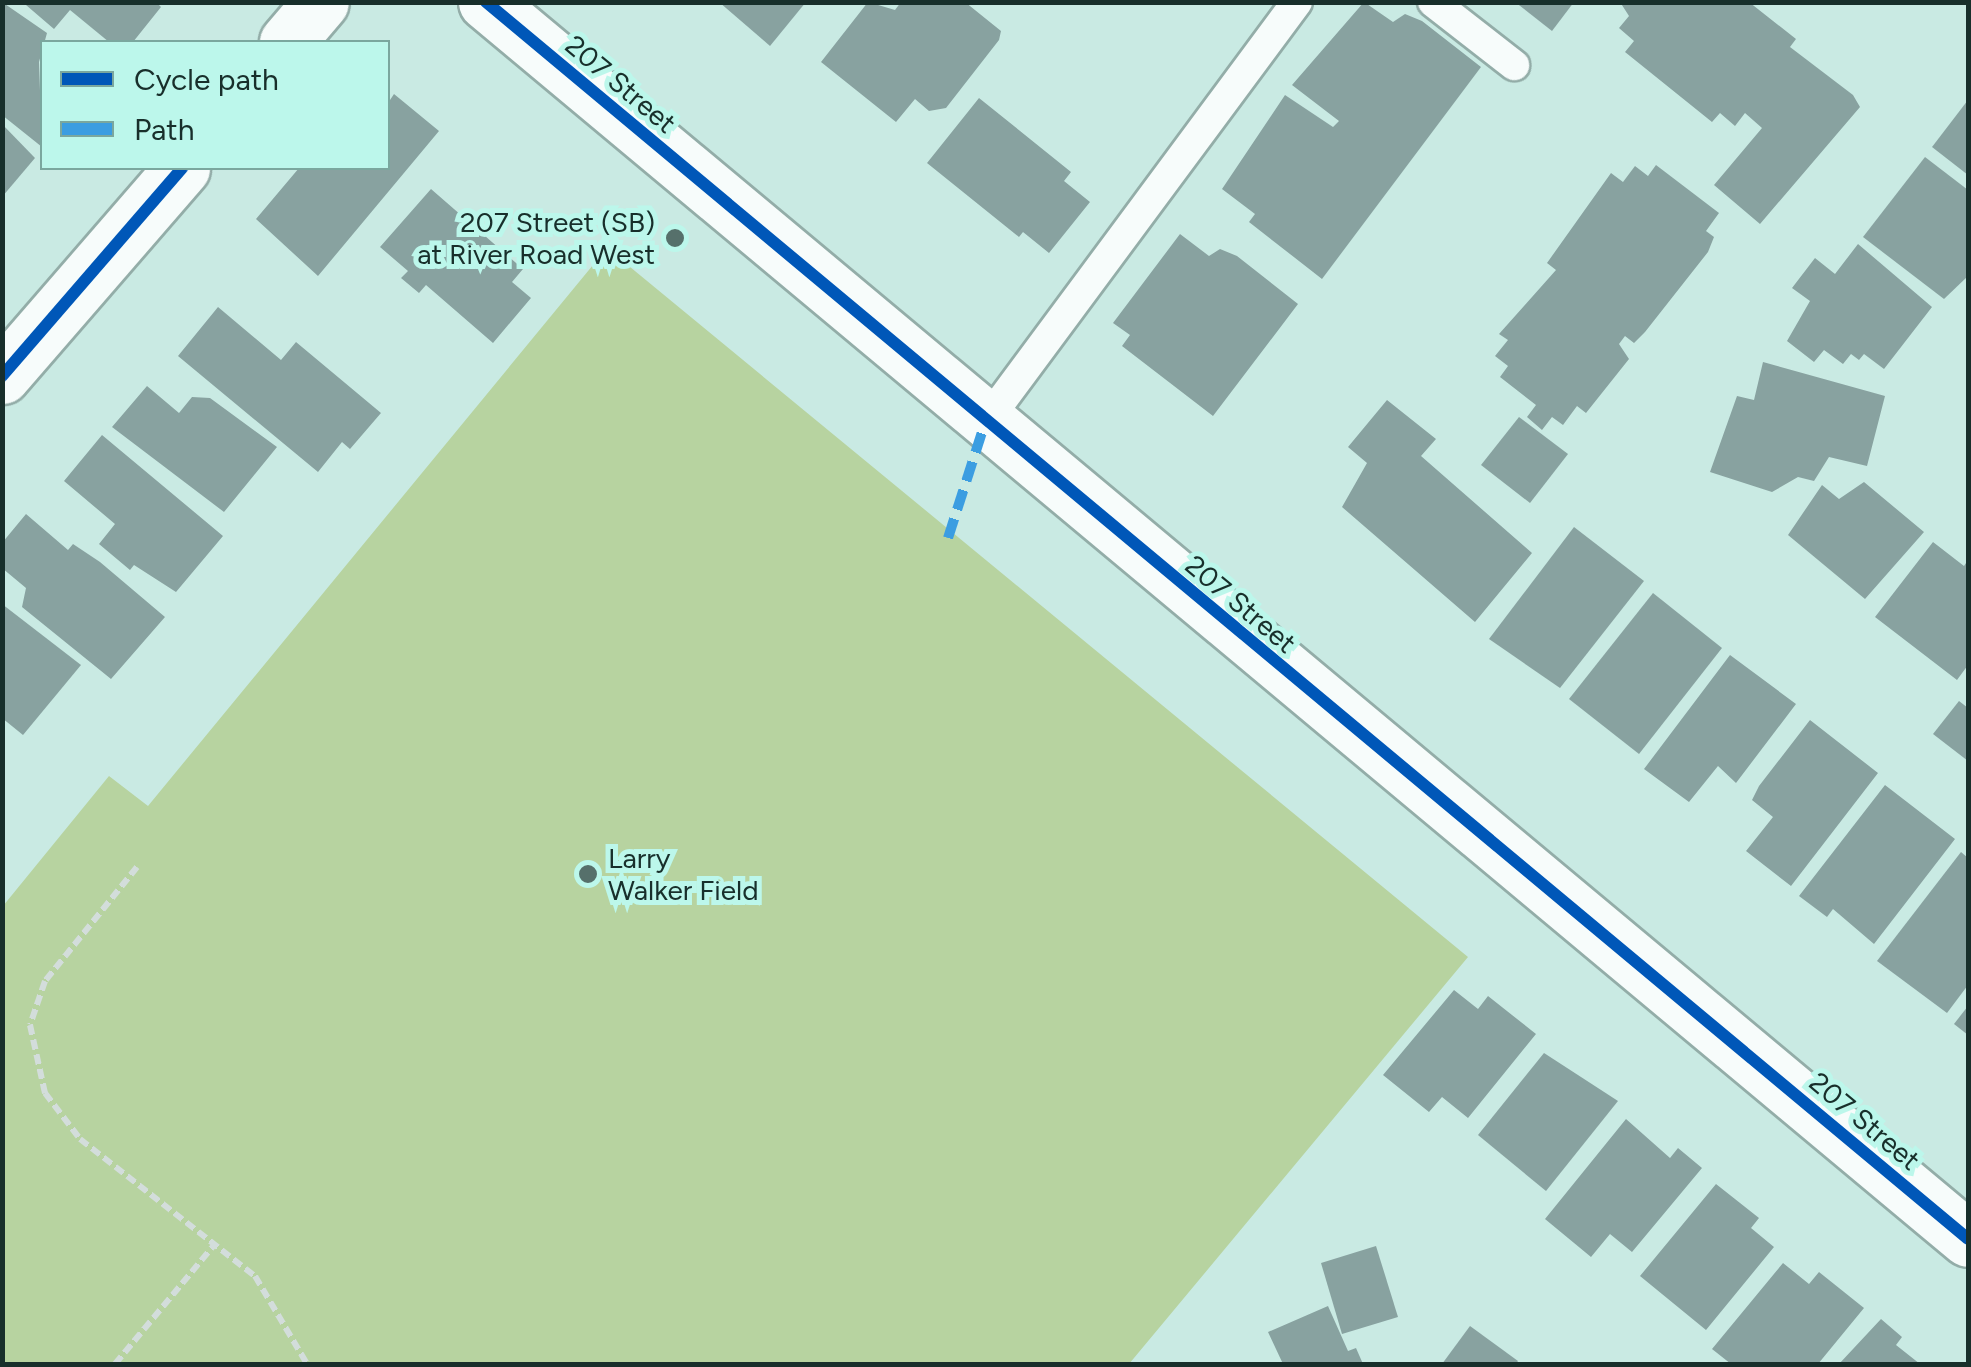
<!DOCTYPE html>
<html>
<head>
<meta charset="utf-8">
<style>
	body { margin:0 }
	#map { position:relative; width:1971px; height:1367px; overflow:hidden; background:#c9eae3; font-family:Figtree,sans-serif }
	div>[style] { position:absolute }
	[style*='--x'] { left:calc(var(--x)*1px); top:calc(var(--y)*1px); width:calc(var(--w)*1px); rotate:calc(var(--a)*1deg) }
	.green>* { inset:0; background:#b7d3a0 }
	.building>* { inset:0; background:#88a2a0 }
	.path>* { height:6px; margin-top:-3px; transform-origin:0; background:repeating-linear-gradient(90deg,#d3dddb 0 10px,transparent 0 15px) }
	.roads { filter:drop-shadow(2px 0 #93ada8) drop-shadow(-2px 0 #93ada8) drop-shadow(0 2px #93ada8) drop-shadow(0 -2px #93ada8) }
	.service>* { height:30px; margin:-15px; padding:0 15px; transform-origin:15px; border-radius:15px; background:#f7fcfb }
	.minor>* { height:55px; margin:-27.5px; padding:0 27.5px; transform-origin:27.5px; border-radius:27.5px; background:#f7fcfb }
	.tertiary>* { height:55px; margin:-27.5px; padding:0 27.5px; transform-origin:27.5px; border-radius:27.5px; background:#f7fcfb }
	.quiet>* { height:10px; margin-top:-5px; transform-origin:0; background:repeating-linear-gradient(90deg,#3b9de1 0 20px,transparent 0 30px) }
	.cycleway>* { height:12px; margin:-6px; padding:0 6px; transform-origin:6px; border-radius:6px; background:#0057b8 }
	.dots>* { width:28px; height:28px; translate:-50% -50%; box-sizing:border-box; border:5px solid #bcf7eb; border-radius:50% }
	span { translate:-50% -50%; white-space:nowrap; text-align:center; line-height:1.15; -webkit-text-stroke:10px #bcf7eb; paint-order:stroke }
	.street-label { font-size:28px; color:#182f2b }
	.poi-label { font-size:28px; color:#182f2b }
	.right { translate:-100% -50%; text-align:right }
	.left { translate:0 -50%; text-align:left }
	.frame { position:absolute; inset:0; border:5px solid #182f2b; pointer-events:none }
	.legend { position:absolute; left:40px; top:40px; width:350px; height:130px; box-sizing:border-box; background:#bcf7eb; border:2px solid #7aa79e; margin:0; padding:12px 18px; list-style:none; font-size:30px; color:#182f2b }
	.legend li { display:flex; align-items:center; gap:20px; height:50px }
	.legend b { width:50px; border:2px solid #7aa79e }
</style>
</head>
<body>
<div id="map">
	<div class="green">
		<div style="clip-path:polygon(607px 248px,1468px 957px,1129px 1364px,3px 1364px,3px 906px,109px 776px,148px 806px)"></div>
	</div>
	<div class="building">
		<div style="clip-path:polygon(2px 2px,47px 33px,39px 62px,42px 147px,2px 115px)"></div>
		<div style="clip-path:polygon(156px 2px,161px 7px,133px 42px,109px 42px,70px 10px,54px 29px,26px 5px)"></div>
		<div style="clip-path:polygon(719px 2px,806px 2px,770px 46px)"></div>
		<div style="clip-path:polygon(868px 2px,895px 10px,901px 2px,965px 2px,1001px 31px,999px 40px,946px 108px,929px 111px,915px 99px,896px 122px,821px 62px)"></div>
		<div style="clip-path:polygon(1364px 2px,1393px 22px,1405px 14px,1422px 21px,1481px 67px,1322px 279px,1249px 222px,1255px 214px,1222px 189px,1285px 95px,1333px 127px,1339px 121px,1292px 85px)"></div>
		<div style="clip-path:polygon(1515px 2px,1574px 2px,1552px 31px)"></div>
		<div style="clip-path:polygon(1620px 2px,1749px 2px,1796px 39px,1790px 47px,1853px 95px,1860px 107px,1760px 224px,1714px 185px,1762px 128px,1745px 113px,1735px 126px,1720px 113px,1712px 122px,1625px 52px,1634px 41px,1619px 28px,1629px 16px)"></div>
		<div style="clip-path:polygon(394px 94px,439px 131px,318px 276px,256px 219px,299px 168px,388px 168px,388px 103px)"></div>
		<div style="clip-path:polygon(979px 98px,1071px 172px,1064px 181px,1090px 202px,1049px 253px,1023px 232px,1019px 237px,927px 163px)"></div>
		<div style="clip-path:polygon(1968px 100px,1968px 175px,1932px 147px)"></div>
		<div style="clip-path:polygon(2px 124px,35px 158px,2px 197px)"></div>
		<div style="clip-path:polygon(1925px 157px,1968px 190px,1968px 276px,1944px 299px,1863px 237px)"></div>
		<div style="clip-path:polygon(1656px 165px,1719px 213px,1706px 231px,1714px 237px,1708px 252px,1645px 332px,1634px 343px,1625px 336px,1619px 344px,1629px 359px,1586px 413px,1577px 406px,1563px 425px,1552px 417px,1542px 430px,1527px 417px,1536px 405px,1500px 377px,1508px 366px,1495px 356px,1508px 340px,1499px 334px,1556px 270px,1547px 263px,1611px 173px,1623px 182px,1635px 166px,1648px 176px)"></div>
		<div style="clip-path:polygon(431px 189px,523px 269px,512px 282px,531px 298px,493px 343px,426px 285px,419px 293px,401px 278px,408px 271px,380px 247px)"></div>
		<div style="clip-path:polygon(1180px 234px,1209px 256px,1220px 249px,1237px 256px,1298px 304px,1213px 416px,1122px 346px,1130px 335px,1113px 323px)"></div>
		<div style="clip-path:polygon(1858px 244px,1932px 307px,1884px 369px,1864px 354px,1859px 360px,1851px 354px,1843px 364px,1824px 350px,1814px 362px,1787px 341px,1810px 301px,1792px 288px,1815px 258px,1835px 274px)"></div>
		<div style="clip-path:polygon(218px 307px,281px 360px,296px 342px,381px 413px,350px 449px,342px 442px,318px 472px,178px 356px)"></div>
		<div style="clip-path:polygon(1763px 362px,1885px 396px,1867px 466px,1829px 457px,1814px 481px,1798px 477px,1772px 492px,1710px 472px,1737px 396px,1754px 400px)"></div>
		<div style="clip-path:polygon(147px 386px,179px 413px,192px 397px,210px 398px,277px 447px,224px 512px,112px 427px)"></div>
		<div style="clip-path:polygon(1387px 400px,1436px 439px,1421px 456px,1532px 553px,1475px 622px,1342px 507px,1367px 463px,1348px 447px)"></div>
		<div style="clip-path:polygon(1519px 417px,1568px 454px,1530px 503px,1481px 465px)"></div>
		<div style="clip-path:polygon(102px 435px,223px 536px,176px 592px,134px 565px,130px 570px,99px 544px,115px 524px,64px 481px)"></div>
		<div style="clip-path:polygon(1864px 482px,1924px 532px,1865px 599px,1788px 535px,1822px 485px,1839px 499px)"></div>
		<div style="clip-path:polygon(26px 514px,68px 550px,73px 544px,100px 562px,165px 617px,111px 679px,22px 607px,26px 588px,2px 568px,2px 543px)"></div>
		<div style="clip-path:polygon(1574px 527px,1644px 581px,1560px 688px,1489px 639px)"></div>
		<div style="clip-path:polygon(1933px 542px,1964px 566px,1968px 560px,1968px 665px,1957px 680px,1875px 617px)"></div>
		<div style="clip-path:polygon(1653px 593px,1722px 648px,1639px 754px,1569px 699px)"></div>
		<div style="clip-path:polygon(2px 604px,81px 665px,23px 735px,2px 718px)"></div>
		<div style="clip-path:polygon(1730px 655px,1796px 704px,1736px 783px,1718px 766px,1689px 802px,1644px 769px)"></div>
		<div style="clip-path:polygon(1959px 701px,1968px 708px,1968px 761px,1933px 734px)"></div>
		<div style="clip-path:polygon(1810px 720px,1878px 773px,1791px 886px,1746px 851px,1773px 817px,1752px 800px,1759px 786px)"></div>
		<div style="clip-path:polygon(1885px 785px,1955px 839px,1874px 944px,1833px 909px,1827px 917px,1799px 896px)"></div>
		<div style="clip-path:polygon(1961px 852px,1968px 858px,1968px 985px,1947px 1013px,1877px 961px)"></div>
		<div style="clip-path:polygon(1454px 990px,1478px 1009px,1488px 996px,1536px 1034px,1468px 1118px,1442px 1097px,1429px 1112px,1383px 1075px)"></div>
		<div style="clip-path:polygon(1968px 1006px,1968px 1035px,1954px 1024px)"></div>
		<div style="clip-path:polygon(1544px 1053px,1618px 1101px,1546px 1191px,1478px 1135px)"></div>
		<div style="clip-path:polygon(1626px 1119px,1670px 1158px,1678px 1148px,1702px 1168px,1632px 1252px,1610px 1234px,1591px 1257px,1545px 1219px)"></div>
		<div style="clip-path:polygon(1716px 1184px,1759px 1218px,1751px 1228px,1774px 1247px,1706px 1330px,1640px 1276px)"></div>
		<div style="clip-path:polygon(1376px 1246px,1398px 1317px,1342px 1334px,1321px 1263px)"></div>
		<div style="clip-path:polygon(1783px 1263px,1809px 1284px,1819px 1272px,1864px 1308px,1818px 1364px,1731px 1364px,1712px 1349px)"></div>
		<div style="clip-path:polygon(1328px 1306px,1348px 1351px,1356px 1348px,1363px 1364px,1283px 1364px,1268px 1332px)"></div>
		<div style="clip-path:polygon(1881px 1319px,1902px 1337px,1896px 1345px,1920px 1364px,1839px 1364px)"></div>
		<div style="clip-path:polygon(1470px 1326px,1518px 1361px,1516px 1364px,1442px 1364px)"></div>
	</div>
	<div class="path">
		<div style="--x:137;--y:867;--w:146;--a:128.9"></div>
		<div style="--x:45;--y:981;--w:46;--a:108.8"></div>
		<div style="--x:30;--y:1025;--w:70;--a:77.6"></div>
		<div style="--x:45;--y:1093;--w:58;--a:52.7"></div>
		<div style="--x:80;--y:1139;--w:222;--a:38.1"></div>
		<div style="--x:255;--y:1276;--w:102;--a:59.4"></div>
		<div style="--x:115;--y:1364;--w:156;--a:-50.2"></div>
	</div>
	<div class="roads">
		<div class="service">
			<div style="--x:1433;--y:2;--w:103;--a:37.9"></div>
			<div style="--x:985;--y:423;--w:524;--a:-53.46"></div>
		</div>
		<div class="minor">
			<div style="--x:287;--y:42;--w:52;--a:-49.6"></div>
			<div style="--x:2;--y:376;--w:275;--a:-49.1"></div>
		</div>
		<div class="tertiary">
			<div style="--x:486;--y:2;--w:1930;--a:39.85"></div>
		</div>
	</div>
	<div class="quiet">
		<div style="--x:948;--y:538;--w:121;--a:-72.2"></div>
	</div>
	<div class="cycleway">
		<div style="--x:486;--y:2;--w:1930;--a:39.85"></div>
		<div style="--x:2;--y:376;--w:275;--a:-49.1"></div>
	</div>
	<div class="dots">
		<div style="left:675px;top:238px;background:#56706b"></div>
		<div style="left:588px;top:874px;background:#56706b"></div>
	</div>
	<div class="street-label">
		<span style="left:621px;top:84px;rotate:40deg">207 Street</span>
		<span style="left:1241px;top:604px;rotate:40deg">207 Street</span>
		<span style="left:1865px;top:1121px;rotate:40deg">207 Street</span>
	</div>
	<div class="poi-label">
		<span class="right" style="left:655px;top:238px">207 Street (SB)<br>at River Road West</span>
		<span class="left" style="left:608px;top:874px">Larry<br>Walker Field</span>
	</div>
	<div class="frame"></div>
	<ul class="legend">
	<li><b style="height:12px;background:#0057b8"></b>Cycle path</li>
	<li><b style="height:12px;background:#3b9de1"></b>Path</li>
	</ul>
</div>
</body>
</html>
